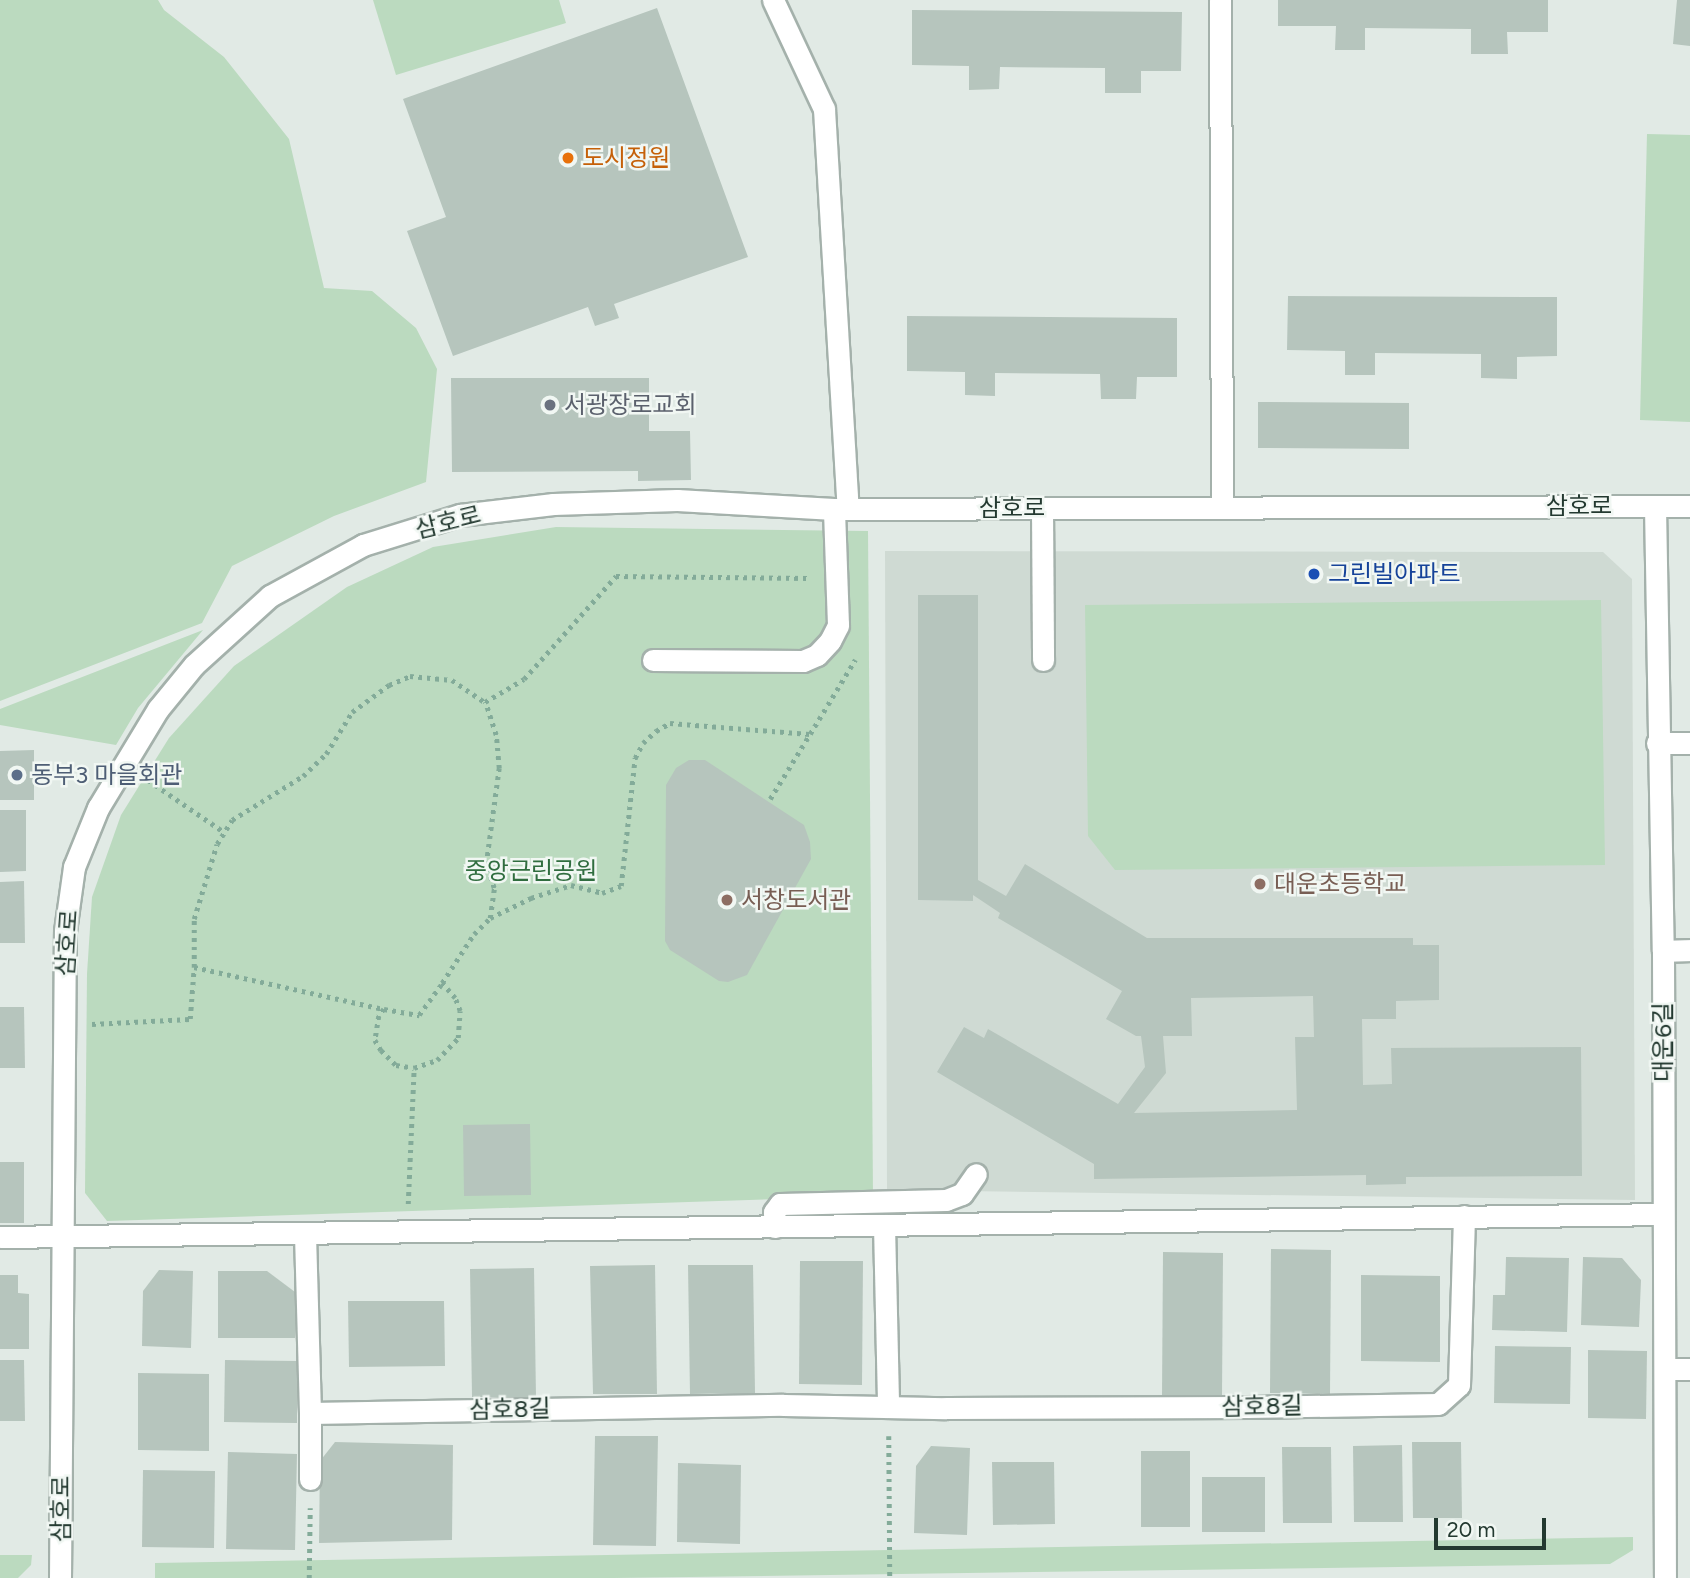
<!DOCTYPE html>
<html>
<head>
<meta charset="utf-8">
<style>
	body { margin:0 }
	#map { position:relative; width:1690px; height:1578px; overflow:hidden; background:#e1eae5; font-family:Figtree,"Noto Sans KR",sans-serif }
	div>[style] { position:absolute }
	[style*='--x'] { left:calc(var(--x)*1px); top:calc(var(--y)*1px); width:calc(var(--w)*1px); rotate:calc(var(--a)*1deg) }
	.built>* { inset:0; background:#cfdad3 }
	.green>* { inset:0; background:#bbdabf }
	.building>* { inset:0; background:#b6c5bd }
	.path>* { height:4.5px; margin-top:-2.25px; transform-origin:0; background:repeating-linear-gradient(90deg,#83ab99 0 3.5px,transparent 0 8.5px) }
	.roads { filter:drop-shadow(2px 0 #a4b1ab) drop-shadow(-2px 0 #a4b1ab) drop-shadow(0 2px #a4b1ab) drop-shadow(0 -2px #a4b1ab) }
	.minor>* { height:21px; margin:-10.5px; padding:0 10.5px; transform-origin:10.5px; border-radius:10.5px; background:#fff }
	.dots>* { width:19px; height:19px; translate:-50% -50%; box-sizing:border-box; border:4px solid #f1f7f3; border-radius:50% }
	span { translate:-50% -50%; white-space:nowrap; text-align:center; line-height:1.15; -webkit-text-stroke:5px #f1f7f3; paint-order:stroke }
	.food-label { font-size:24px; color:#c56008 }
	.left { translate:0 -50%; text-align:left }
	.worship-label { font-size:24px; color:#5b616d }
	.street-label { font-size:24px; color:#233930 }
	.transit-label { font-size:24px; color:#164399 }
	.service-label { font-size:24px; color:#4e5e75 }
	.park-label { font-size:24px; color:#306d3f }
	.education-label { font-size:24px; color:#785e54 }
	.scale { position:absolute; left:1434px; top:1518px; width:112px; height:32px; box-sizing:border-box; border:4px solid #233930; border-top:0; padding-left:9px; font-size:21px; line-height:24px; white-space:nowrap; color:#233930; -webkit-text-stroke:5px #f1f7f3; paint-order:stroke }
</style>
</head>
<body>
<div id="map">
	<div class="built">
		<div style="clip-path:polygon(885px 551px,1603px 552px,1632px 579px,1635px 1200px,887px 1190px)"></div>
	</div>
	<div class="green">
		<div style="clip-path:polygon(0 0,158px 0,164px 10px,224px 57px,289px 139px,324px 288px,372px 291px,416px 328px,437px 369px,426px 482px,334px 516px,232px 566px,202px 623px,0 701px)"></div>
		<div style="clip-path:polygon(373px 0,559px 0,566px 23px,396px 75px)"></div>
		<div style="clip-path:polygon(1647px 134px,1690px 135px,1690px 422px,1640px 420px)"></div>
		<div style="clip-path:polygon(556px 527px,868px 531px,873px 1196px,107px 1221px,85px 1193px,87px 974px,92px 897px,121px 815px,169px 738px,234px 666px,347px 587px,433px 547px)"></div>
		<div style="clip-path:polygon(1601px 600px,1605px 865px,1115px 870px,1088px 836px,1085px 605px)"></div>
		<div style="clip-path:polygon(203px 630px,138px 708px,116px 745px,0 725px,0 709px)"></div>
		<div style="clip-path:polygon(1633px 1537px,1633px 1550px,1610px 1564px,614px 1578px,155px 1578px,155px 1563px)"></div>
		<div style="clip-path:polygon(0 1555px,32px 1555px,31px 1565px,18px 1578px,0 1578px)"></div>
	</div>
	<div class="building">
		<div style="clip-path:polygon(1278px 0,1548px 0,1548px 32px,1507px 32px,1508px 54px,1471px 54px,1471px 29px,1365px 28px,1365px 50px,1335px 50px,1336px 26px,1278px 26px)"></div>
		<div style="clip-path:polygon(1677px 0,1690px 0,1690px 46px,1673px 44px)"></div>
		<div style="clip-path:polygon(657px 8px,748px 257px,614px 304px,619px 318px,595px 326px,588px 307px,453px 356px,407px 231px,446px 217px,403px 99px)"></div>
		<div style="clip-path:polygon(912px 10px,1182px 12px,1181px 71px,1141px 71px,1141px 93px,1105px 93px,1105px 68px,1000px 67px,999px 89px,969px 90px,969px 66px,912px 65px)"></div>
		<div style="clip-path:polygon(1288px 296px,1557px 297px,1557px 356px,1517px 357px,1517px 379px,1481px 378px,1481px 354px,1375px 353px,1375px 375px,1345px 375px,1345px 351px,1287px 350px)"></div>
		<div style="clip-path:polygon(907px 316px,1177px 318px,1177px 377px,1137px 377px,1136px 399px,1101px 399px,1100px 374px,995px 373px,995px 396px,965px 395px,965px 372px,907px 371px)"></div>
		<div style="clip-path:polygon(451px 378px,649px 378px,649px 431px,690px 431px,691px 480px,638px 481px,638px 471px,452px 472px)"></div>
		<div style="clip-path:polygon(1258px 402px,1409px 403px,1409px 449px,1258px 448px)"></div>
		<div style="clip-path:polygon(evenodd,918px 595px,978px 595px,978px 880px,1006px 896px,1025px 864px,1147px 938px,1413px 938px,1413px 945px,1439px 945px,1439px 1000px,1396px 1001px,1396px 1019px,1362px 1019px,1363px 1085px,1392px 1084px,1391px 1048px,1581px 1047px,1582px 1176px,1406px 1177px,1406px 1184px,1366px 1185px,1366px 1175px,1094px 1179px,1094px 1164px,937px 1072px,964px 1027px,984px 1038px,988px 1029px,1118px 1104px,1145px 1067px,1141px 1036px,1136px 1036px,1106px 1019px,1122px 991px,998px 918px,1000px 913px,973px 895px,973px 901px,918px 900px,918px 595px,1313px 996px,1314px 1037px,1295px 1037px,1297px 1110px,1134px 1113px,1166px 1073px,1163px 1036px,1192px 1036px,1191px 998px,1313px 996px)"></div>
		<div style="clip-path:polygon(34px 750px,34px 800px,0 800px,0 751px)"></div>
		<div style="clip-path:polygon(689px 760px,705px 760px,804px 825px,810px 842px,811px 859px,747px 975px,728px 982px,719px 981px,670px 950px,665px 941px,666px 785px,676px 768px)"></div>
		<div style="clip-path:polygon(0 810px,26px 810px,26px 871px,0 872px)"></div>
		<div style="clip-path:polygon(24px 881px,25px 943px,0 943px,0 882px)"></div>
		<div style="clip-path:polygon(0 1007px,24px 1007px,25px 1068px,0 1068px)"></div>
		<div style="clip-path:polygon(530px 1124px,531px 1195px,464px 1196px,463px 1125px)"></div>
		<div style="clip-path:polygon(0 1162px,24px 1162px,24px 1223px,0 1223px)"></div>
		<div style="clip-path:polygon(1271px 1249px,1331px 1250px,1330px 1394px,1270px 1393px)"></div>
		<div style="clip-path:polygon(1163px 1252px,1223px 1253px,1222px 1397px,1162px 1396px)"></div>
		<div style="clip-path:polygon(1506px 1257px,1569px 1258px,1567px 1332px,1492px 1330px,1493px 1295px,1505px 1295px)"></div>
		<div style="clip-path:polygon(1583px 1257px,1622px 1258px,1641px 1280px,1639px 1327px,1581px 1325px)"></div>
		<div style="clip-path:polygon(800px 1261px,863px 1261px,862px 1385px,799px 1384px)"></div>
		<div style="clip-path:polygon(655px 1265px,657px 1394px,593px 1394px,590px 1266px)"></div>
		<div style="clip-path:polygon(688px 1265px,753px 1265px,755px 1393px,690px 1394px)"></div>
		<div style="clip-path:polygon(534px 1268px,536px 1397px,472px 1397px,470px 1269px)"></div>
		<div style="clip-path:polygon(159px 1270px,193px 1271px,191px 1348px,142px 1346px,143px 1291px)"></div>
		<div style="clip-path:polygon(218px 1271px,267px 1271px,295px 1292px,295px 1338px,218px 1338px)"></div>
		<div style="clip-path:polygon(0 1275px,18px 1275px,18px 1293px,29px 1294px,29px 1349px,0 1349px)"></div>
		<div style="clip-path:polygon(1361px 1275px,1440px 1276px,1440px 1362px,1361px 1361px)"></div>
		<div style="clip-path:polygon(348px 1301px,444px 1301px,445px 1366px,349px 1367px)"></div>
		<div style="clip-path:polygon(1495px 1346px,1571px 1347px,1570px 1404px,1494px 1403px)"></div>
		<div style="clip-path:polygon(1588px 1350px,1647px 1351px,1646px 1419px,1588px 1418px)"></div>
		<div style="clip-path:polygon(0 1360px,24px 1360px,25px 1421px,0 1421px)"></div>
		<div style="clip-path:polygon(225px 1360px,297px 1361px,297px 1423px,224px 1422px)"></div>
		<div style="clip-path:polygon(138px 1373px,209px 1374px,209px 1451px,138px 1450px)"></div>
		<div style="clip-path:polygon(595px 1436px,658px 1436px,656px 1546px,593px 1545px)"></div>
		<div style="clip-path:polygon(335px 1442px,453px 1445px,452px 1540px,319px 1543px,320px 1461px)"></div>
		<div style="clip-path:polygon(1412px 1442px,1461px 1442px,1462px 1518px,1413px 1518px)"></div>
		<div style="clip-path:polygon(1402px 1445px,1403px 1522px,1354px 1522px,1353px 1446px)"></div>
		<div style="clip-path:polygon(931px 1446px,970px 1448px,967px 1535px,914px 1533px,916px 1466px)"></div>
		<div style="clip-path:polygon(1282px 1447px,1331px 1447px,1332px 1523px,1283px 1523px)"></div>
		<div style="clip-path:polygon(1141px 1451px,1190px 1451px,1190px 1527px,1141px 1527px)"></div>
		<div style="clip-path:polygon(228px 1452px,297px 1454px,295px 1550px,226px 1549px)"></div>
		<div style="clip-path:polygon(992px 1462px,1054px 1462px,1055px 1524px,993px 1525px)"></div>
		<div style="clip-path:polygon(678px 1463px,741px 1465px,740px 1544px,677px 1542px)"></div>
		<div style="clip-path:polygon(143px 1470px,215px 1471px,214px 1548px,142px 1547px)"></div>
		<div style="clip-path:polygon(1202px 1477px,1265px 1477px,1265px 1532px,1202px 1532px)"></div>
	</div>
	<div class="path">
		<div style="--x:148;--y:780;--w:92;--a:34.4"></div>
		<div style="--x:770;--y:799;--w:76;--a:-58.4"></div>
		<div style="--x:490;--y:918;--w:46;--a:-26"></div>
		<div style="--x:531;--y:898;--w:42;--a:-18"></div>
		<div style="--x:571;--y:885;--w:32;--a:14"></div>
		<div style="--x:602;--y:893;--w:20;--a:-20"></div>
		<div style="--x:621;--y:886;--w:129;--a:-83.8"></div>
		<div style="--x:635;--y:758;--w:17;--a:-62"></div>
		<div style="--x:643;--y:743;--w:18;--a:-43"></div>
		<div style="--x:656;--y:731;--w:16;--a:-30"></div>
		<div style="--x:670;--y:723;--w:140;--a:4.5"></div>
		<div style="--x:810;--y:734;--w:87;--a:-58.7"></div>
		<div style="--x:194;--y:967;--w:48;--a:-90"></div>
		<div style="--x:194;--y:919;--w:78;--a:-73"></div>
		<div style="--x:217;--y:844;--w:28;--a:-58"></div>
		<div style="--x:232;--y:820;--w:84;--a:-31.8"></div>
		<div style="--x:303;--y:776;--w:32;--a:-44"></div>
		<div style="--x:326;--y:754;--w:49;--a:-58.2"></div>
		<div style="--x:352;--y:712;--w:46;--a:-36.1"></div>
		<div style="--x:389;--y:685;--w:23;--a:-23"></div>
		<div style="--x:410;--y:676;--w:42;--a:5.4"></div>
		<div style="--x:452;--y:680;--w:40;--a:34"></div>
		<div style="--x:384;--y:1009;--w:36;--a:10"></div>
		<div style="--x:419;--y:1015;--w:39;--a:-54"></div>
		<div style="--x:92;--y:1024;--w:98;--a:-2.9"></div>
		<div style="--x:190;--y:1019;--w:52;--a:-85.6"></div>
		<div style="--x:194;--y:967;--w:195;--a:12.5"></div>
		<div style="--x:384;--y:1009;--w:9;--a:126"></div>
		<div style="--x:379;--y:1016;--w:24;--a:99"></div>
		<div style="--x:375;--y:1040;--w:12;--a:59"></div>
		<div style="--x:381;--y:1050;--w:21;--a:45"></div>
		<div style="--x:396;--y:1065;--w:18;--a:9"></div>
		<div style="--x:408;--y:1204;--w:136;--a:-87.5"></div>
		<div style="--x:414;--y:1068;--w:24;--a:-19"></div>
		<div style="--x:437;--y:1060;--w:30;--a:-46"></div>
		<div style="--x:458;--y:1038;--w:27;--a:-86"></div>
		<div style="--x:460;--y:1011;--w:14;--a:-111"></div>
		<div style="--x:455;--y:998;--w:20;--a:-131"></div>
		<div style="--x:442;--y:983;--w:59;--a:-56.9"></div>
		<div style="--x:474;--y:934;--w:23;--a:-45"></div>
		<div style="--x:490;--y:918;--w:30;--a:-82"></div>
		<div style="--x:494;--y:888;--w:25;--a:-108"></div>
		<div style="--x:486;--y:864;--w:97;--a:-82.3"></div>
		<div style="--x:499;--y:768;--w:33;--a:-95"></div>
		<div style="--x:496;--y:735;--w:35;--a:-108"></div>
		<div style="--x:485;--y:702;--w:45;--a:-30.5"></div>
		<div style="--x:524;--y:679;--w:138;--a:-48.2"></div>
		<div style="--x:616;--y:576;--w:192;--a:0.6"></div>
		<div style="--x:889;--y:1436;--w:142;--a:89.6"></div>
		<div style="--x:309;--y:1578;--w:70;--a:-89.2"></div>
	</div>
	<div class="roads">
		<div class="minor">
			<div style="--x:773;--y:0;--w:120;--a:64.9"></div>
			<div style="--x:824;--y:109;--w:400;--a:86.6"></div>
			<div style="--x:1220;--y:0;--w:507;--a:89.77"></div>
			<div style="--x:1655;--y:506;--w:445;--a:89"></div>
			<div style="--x:1663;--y:951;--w:627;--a:89.82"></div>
			<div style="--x:1042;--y:508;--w:152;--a:89.6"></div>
			<div style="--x:653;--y:660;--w:150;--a:0.4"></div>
			<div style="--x:803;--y:661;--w:15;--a:-23"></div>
			<div style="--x:817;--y:655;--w:19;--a:-47"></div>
			<div style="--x:830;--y:641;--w:18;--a:-63"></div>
			<div style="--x:838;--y:625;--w:116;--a:-92"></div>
			<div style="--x:1657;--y:743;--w:33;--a:0"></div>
			<div style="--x:1663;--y:951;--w:27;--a:-2"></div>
			<div style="--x:884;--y:1225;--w:182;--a:88.7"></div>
			<div style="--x:775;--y:1227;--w:15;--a:-94"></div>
			<div style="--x:774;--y:1212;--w:10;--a:-53"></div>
			<div style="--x:780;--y:1204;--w:166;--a:-1.4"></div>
			<div style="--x:946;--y:1200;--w:17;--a:-21"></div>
			<div style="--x:962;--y:1194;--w:24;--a:-55"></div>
			<div style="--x:305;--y:1234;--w:179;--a:88.4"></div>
			<div style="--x:310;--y:1413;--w:473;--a:-1"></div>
			<div style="--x:783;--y:1405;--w:163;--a:1.1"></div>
			<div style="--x:946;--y:1408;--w:301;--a:-0.2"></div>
			<div style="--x:1247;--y:1407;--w:191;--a:-0.9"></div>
			<div style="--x:1438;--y:1404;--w:28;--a:-42"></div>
			<div style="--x:1459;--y:1385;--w:169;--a:-88.3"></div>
			<div style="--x:0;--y:1237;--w:1663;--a:-0.79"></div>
			<div style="--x:1665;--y:1369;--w:25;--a:0"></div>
			<div style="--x:310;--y:1479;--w:66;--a:-90"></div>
			<div style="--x:60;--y:1578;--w:647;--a:-89.56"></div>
			<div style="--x:65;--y:931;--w:65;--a:-82"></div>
			<div style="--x:74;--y:867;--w:64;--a:-67.9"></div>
			<div style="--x:98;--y:808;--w:116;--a:-58.8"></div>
			<div style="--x:158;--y:709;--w:57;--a:-50.7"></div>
			<div style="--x:194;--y:665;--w:103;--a:-42.2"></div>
			<div style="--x:270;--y:596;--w:106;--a:-28.7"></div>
			<div style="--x:363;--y:545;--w:102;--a:-17.2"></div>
			<div style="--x:460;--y:515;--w:94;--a:-6.7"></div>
			<div style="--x:553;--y:504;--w:124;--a:-1.8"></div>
			<div style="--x:677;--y:500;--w:157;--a:3.3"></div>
			<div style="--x:834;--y:509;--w:856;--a:-0.2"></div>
		</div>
	</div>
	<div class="dots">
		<div style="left:568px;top:158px;background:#e8710a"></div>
		<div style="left:550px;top:405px;background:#6b7280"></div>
		<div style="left:1314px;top:574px;background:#1a4fb4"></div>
		<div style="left:17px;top:775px;background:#5c6f8a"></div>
		<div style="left:1260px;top:884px;background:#8d6e63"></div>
		<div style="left:727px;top:900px;background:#8d6e63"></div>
	</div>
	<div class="food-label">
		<span class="left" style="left:582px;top:158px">도시정원</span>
	</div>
	<div class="worship-label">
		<span class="left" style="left:564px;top:405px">서광장로교회</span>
	</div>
	<div class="street-label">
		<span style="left:1579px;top:506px">삼호로</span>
		<span style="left:1012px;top:508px">삼호로</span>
		<span style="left:448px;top:522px;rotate:-14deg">삼호로</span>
		<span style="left:67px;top:943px;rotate:-86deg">삼호로</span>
		<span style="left:1663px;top:1042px;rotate:-90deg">대운6길</span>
		<span style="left:1262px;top:1406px;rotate:-1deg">삼호8길</span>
		<span style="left:510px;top:1409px;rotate:-1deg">삼호8길</span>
		<span style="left:61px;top:1509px;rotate:-90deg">삼호로</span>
	</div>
	<div class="transit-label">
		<span class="left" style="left:1328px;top:574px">그린빌아파트</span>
	</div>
	<div class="service-label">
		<span class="left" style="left:31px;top:775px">동부3 마을회관</span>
	</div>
	<div class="park-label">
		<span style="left:531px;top:871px">중앙근린공원</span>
	</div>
	<div class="education-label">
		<span class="left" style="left:1274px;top:884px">대운초등학교</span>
		<span class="left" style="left:741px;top:900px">서창도서관</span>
	</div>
	<div class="scale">20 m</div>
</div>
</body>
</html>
